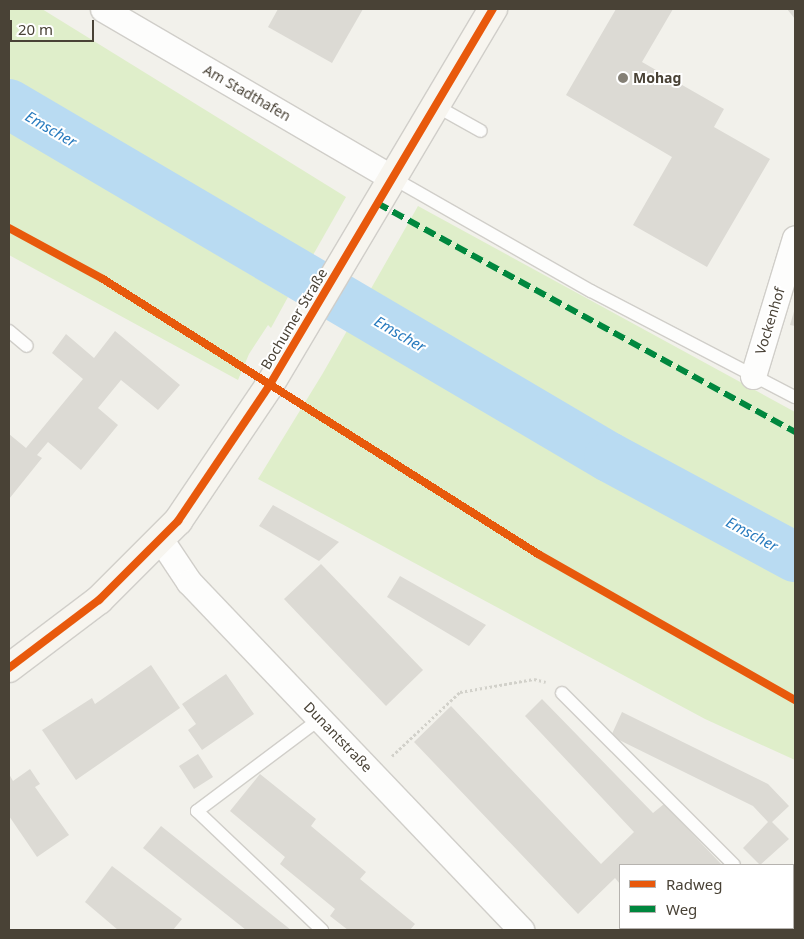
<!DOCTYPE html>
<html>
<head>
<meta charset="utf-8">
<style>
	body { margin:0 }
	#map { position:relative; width:804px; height:939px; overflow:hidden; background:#f2f1eb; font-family:"Noto Sans",sans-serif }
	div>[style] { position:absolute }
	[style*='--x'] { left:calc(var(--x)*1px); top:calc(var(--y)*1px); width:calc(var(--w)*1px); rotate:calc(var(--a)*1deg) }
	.green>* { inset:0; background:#dfeeca }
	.river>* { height:50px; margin:-25px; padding:0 25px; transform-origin:25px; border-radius:25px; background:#b9dbf2 }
	.building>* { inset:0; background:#dcdad4 }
	.path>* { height:3px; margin-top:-1.5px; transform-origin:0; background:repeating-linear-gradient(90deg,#d2d1ca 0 2.5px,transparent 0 5px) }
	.roads { filter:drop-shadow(1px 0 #d0cec9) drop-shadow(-1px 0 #d0cec9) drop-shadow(0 1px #d0cec9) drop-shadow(0 -1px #d0cec9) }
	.service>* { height:12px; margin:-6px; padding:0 6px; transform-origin:6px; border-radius:6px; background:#fdfdfc }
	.minor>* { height:25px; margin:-12.5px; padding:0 12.5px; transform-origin:12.5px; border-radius:12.5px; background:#fdfdfc }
	.secondary>* { height:28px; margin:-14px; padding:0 14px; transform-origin:14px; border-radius:14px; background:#f7f5ef }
	.quiet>* { height:6px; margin-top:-3px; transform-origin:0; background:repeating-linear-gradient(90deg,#00873e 0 12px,transparent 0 18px) }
	.cycleway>* { height:8px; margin:-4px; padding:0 4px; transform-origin:4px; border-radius:4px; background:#e8590c }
	.dots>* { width:14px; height:14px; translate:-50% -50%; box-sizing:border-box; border:2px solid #fff; border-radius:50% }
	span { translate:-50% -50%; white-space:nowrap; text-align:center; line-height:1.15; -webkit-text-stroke:4px #fff; paint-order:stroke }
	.poi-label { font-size:14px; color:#494236; font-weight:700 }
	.left { translate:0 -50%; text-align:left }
	.street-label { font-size:14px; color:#494236 }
	.water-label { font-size:15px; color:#277abe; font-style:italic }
	.frame { position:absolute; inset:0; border:10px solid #494236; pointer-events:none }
	.legend { position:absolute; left:619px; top:864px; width:175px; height:65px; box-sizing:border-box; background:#fff; border:1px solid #b6b3af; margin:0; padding:6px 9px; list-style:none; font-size:15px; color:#494236 }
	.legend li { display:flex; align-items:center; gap:10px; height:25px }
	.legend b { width:25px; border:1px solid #b6b3af }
	.scale { position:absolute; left:10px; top:20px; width:84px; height:22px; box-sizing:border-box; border:2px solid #494236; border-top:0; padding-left:6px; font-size:15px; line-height:18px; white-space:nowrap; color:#494236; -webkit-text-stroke:4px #fff; paint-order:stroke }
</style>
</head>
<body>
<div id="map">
	<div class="green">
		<div style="clip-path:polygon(9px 9px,42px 9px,346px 197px,313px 255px,9px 78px)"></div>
		<div style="clip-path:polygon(9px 130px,288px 297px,271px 328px,268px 325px,249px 354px,238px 380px,9px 255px)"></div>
		<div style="clip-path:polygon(418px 206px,795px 412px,795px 760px,705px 719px,258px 479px,323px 373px)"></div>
		<div style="clip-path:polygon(795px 896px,795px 930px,756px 930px,793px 928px)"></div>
	</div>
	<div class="river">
		<div style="--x:9;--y:104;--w:696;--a:30.47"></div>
		<div style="--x:609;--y:457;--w:211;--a:28.3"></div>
	</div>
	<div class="building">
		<div style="clip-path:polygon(278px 9px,363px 9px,332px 63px,268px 27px)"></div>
		<div style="clip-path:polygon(616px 9px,673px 9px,642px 62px,724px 109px,714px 127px,770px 159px,707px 267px,633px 225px,672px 157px,566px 95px)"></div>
		<div style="clip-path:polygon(787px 9px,795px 9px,795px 19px)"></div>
		<div style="clip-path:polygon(795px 308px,795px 326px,790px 325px)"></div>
		<div style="clip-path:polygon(115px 331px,180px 385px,158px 410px,121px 380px,98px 408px,118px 425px,81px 470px,48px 442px,37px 455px,42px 458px,9px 499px,9px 434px,26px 448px,83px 379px,52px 353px,66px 334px,94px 358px)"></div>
		<div style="clip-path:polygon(273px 505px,339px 542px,319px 561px,259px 526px)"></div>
		<div style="clip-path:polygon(321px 564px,423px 670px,386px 706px,284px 599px)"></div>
		<div style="clip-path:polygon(400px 576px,486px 625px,469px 646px,387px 597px)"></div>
		<div style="clip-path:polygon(151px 665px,180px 708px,76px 780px,42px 730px,92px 698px,95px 704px)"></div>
		<div style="clip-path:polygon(226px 674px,254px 714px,202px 750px,188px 730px,196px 724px,182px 704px)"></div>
		<div style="clip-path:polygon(542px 699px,653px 813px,664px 804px,722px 865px,620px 865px,620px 884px,615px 878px,578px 914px,414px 742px,451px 706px,601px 864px,634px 832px,525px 716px)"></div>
		<div style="clip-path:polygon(622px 712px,768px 784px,789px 806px,772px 822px,789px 839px,760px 865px,743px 848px,768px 822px,753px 806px,611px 736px)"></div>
		<div style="clip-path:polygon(198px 754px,213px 777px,194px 789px,179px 766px)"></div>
		<div style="clip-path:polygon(30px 769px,40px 784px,35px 787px,69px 835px,37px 857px,9px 816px,9px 774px,13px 781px)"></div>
		<div style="clip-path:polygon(260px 774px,316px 819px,311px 826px,366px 872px,360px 879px,415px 924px,410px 930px,348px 930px,330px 916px,335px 909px,280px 864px,285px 857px,230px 811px)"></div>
		<div style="clip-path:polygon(161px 826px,291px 930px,246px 930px,143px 848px)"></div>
		<div style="clip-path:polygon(112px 866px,182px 919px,173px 930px,118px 930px,85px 902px)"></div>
	</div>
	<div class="path">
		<div style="--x:392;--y:756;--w:93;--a:-43.3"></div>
		<div style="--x:460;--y:692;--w:75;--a:-10"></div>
		<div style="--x:534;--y:679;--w:12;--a:14"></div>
	</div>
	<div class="roads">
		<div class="service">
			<div style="--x:436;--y:106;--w:51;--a:29.1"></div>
			<div style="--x:391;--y:177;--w:230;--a:29.7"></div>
			<div style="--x:591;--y:291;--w:230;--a:27.5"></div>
			<div style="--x:9;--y:331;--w:23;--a:40"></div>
			<div style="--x:562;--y:693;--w:243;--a:45"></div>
			<div style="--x:321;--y:718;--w:155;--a:143.1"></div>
			<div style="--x:197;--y:811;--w:173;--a:43.6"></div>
			<div style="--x:690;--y:930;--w:3;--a:-45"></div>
		</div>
		<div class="minor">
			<div style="--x:103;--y:9;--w:333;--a:30.3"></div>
			<div style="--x:753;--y:376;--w:144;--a:-73.1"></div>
			<div style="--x:161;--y:540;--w:50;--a:56.3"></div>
			<div style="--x:189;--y:582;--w:481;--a:46.3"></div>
		</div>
		<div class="secondary">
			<div style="--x:9;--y:668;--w:113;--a:-37.1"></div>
			<div style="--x:99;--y:600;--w:112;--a:-45"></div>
			<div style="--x:178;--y:521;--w:163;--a:-56"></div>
			<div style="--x:269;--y:386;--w:439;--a:-59.3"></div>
		</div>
	</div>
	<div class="quiet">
		<div style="--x:377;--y:203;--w:477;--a:28.7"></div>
		<div style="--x:793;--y:872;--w:3;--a:-45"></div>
		<div style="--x:732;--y:930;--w:4;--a:-34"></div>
	</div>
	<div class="cycleway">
		<div style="--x:9;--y:228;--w:107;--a:28.5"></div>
		<div style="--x:103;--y:279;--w:515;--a:32.3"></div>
		<div style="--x:538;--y:554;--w:296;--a:29.6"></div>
		<div style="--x:9;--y:668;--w:113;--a:-37.1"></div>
		<div style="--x:99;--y:600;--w:112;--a:-45"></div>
		<div style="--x:178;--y:521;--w:163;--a:-56"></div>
		<div style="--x:269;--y:386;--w:439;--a:-59.3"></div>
	</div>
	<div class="dots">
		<div style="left:623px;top:78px;background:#847f75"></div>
	</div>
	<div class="poi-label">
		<span class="left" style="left:633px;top:78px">Mohag</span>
	</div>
	<div class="street-label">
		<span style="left:247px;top:93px;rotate:30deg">Am Stadthafen</span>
		<span style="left:294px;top:319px;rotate:-59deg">Bochumer Straße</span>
		<span style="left:770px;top:321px;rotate:-73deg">Vockenhof</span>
		<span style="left:338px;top:737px;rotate:46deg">Dunantstraße</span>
	</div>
	<div class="water-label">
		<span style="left:51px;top:129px;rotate:30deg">Emscher</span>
		<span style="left:400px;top:334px;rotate:30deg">Emscher</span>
		<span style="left:752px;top:534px;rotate:28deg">Emscher</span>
	</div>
	<div class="frame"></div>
	<ul class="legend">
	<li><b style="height:6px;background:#e8590c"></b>Radweg</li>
	<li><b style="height:6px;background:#00873e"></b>Weg</li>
	</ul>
	<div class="scale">20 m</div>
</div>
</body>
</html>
